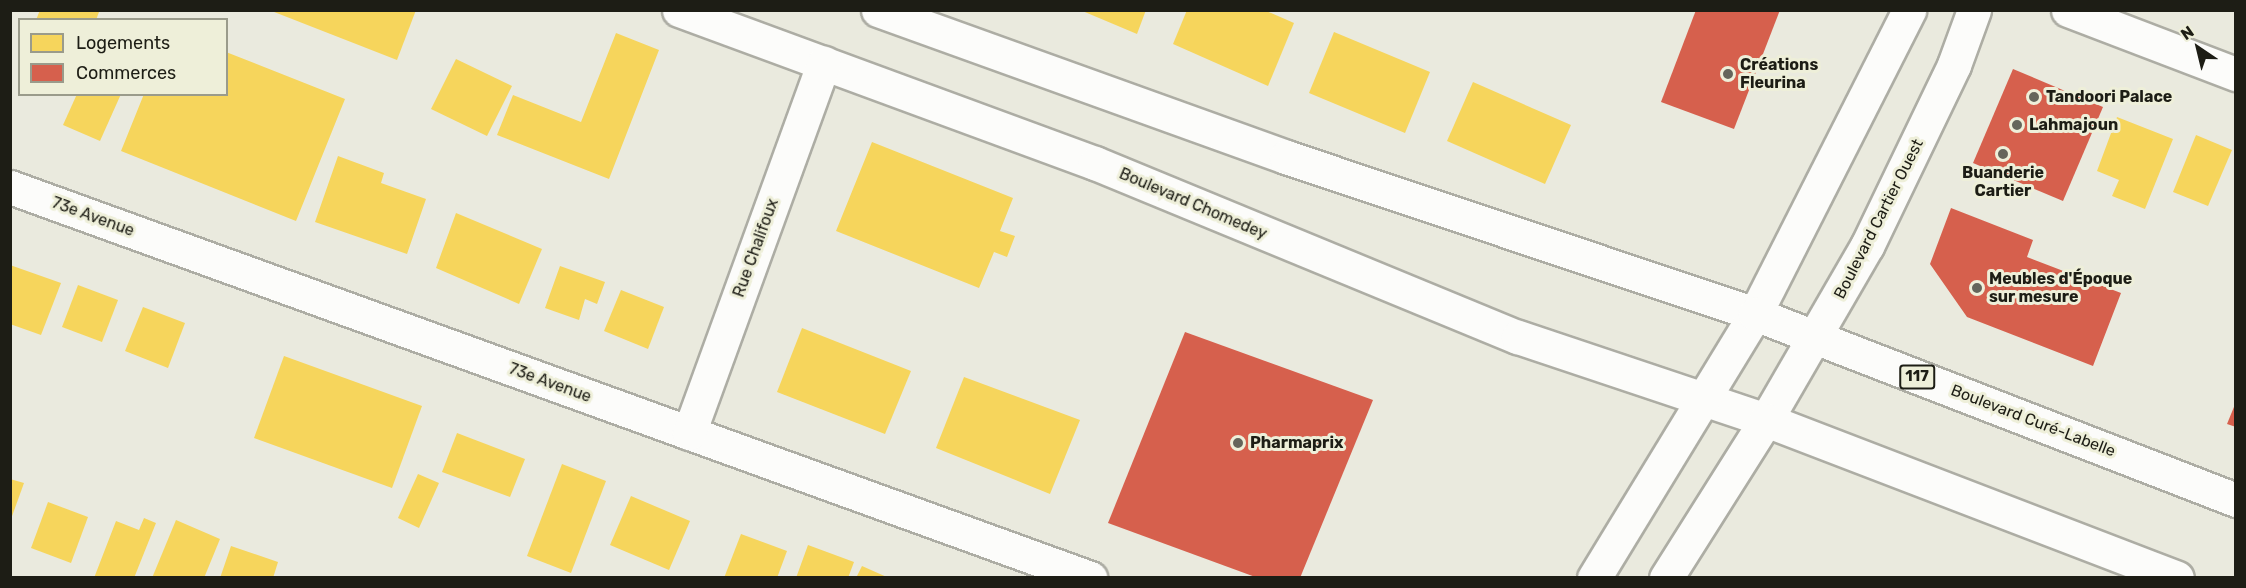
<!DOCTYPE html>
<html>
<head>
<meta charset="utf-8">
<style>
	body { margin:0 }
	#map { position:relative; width:2246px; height:588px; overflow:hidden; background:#eaeade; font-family:Rubik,sans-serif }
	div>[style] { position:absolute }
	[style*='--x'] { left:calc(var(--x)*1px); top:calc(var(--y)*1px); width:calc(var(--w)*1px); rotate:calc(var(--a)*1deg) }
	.homes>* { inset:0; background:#f6d55c }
	.shops>* { inset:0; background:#d6604d }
	.roads { filter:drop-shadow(2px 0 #adada4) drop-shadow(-2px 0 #adada4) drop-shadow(0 2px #adada4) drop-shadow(0 -2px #adada4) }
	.minor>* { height:33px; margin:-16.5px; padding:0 16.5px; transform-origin:16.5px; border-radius:16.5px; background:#fcfcfa }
	.major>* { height:33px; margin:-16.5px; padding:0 16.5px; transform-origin:16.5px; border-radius:16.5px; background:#fcfcfa }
	.dots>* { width:16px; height:16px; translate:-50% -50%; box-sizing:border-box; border:3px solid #eeefd9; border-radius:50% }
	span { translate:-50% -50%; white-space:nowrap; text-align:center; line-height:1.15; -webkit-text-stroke:6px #eeefd9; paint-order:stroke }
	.shield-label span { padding:2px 4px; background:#eeefd9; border:2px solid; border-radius:4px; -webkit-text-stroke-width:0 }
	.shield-label { font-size:15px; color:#1d1d15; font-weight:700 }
	.poi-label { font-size:16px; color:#1d1d15; font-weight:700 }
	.left { translate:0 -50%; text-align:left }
	.street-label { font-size:16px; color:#1d1d15 }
	.frame { position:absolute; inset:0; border:12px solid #1d1d15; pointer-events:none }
	.legend { position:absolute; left:18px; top:18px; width:210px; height:78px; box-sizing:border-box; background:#eeefd9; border:2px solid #9a9b8b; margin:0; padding:8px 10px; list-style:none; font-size:18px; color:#1d1d15 }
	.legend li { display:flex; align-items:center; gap:12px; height:30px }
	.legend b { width:30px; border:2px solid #9a9b8b }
	.north { position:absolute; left:2168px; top:18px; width:60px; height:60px; -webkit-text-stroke:4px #eeefd9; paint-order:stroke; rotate:325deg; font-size:16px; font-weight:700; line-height:24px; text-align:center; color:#1d1d15 }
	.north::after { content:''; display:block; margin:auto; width:21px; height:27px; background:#1d1d15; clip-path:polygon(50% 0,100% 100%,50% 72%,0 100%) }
</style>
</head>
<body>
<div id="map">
	<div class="homes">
		<div style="clip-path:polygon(40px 10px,96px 10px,99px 12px,96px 20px,36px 20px)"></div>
		<div style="clip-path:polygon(269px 10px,416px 10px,397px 60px)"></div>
		<div style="clip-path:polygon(1080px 10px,1146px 10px,1137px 34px)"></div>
		<div style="clip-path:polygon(1187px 10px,1264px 10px,1294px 23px,1268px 86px,1173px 44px)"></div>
		<div style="clip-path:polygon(1334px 32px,1430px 72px,1405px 133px,1309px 93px)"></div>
		<div style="clip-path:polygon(616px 33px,659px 50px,609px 179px,497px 135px,513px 95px,581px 122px)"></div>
		<div style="clip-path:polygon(226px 52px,345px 99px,296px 221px,121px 151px,144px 94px,226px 94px)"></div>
		<div style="clip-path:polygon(456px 59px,512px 86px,487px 136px,431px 109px)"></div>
		<div style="clip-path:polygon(1473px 82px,1571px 125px,1545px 184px,1447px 141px)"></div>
		<div style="clip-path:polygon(77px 94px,121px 94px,100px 141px,63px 125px)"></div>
		<div style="clip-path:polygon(2117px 117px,2173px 139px,2145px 209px,2112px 196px,2119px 180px,2097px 171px)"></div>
		<div style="clip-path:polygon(2196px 135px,2232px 150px,2208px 206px,2173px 192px)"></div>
		<div style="clip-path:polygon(872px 142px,1013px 198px,1000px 231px,1015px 236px,1007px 257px,994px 252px,979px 288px,836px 231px)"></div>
		<div style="clip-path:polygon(338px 156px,384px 173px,381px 183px,426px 199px,407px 254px,315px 222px)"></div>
		<div style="clip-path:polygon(456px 213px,542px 249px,519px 304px,436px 268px)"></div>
		<div style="clip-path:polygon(10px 265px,61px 283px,41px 335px,10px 324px)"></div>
		<div style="clip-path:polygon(560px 266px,605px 282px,597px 304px,585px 299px,579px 320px,545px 308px)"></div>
		<div style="clip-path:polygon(78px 285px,118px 300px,102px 342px,62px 327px)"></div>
		<div style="clip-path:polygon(621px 290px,664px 307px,648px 349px,604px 331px)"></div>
		<div style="clip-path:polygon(143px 307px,185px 323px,168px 368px,125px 351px)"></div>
		<div style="clip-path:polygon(802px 328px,911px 371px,885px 434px,777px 392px)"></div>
		<div style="clip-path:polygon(284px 356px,422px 406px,392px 488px,254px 438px)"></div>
		<div style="clip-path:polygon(964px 377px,1080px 420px,1050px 494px,936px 448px)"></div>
		<div style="clip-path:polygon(457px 433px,525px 459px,510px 497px,442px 472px)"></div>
		<div style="clip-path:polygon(562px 464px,606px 481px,571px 573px,527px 556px)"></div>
		<div style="clip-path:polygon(418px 474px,439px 483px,419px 528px,398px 518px)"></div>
		<div style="clip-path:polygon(10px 479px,24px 483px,11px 519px,10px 519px)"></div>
		<div style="clip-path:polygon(631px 496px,690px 521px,669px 570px,610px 545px)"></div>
		<div style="clip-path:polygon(48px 502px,88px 517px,71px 563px,31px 548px)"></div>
		<div style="clip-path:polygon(144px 518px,156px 523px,134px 578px,94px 578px,116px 521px,139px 530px)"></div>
		<div style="clip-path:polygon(176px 520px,220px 539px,204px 578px,152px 578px)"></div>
		<div style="clip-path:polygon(741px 534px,787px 551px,777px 578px,724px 578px)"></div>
		<div style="clip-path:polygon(808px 545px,854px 562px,848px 578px,796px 578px)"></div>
		<div style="clip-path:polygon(231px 546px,278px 562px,273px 578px,220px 578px)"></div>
		<div style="clip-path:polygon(862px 566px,889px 578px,856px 578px)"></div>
	</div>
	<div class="shops">
		<div style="clip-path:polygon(1696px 10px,1780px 10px,1734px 129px,1661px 102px)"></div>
		<div style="clip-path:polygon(2013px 69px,2103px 107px,2063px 201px,1973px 163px)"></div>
		<div style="clip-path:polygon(1951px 208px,2033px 240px,2027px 257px,2121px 293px,2093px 366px,1967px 317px,1930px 264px)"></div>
		<div style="clip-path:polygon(1185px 332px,1373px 400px,1300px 578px,1258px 578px,1108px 523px)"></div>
		<div style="clip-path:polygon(2236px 402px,2236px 427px,2227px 424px)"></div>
	</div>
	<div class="roads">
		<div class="minor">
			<div style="--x:679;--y:10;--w:443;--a:20.2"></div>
			<div style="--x:1095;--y:163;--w:457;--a:22.4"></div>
			<div style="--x:1518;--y:337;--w:262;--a:18.5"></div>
			<div style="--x:1766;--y:420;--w:201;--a:-59.9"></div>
			<div style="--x:1867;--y:246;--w:201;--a:-64.3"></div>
			<div style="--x:1954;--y:65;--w:59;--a:-70"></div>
			<div style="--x:878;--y:10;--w:434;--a:19.8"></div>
			<div style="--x:1286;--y:157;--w:495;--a:18.5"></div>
			<div style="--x:1755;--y:314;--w:341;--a:-63.1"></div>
			<div style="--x:2068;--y:10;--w:180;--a:20.9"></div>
			<div style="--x:10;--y:187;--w:1149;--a:19.9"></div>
			<div style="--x:689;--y:433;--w:394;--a:-70"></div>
		</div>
		<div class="major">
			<div style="--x:1594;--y:578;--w:309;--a:-58.6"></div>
			<div style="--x:1755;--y:314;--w:516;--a:21.14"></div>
			<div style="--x:1666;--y:578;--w:187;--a:-57.7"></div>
			<div style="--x:1766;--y:420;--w:440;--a:21"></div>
		</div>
	</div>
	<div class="dots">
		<div style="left:1728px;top:74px;background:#65655b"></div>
		<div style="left:2034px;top:97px;background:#65655b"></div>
		<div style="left:2017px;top:125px;background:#65655b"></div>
		<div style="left:2003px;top:154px;background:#65655b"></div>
		<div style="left:1977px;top:288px;background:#65655b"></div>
		<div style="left:1238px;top:443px;background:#65655b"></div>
	</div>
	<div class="shield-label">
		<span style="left:1917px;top:377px">117</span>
	</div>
	<div class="poi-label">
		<span class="left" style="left:1740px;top:74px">Créations<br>Fleurina</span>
		<span class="left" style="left:2046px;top:97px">Tandoori Palace</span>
		<span class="left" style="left:2029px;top:125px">Lahmajoun</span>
		<span style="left:2003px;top:182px">Buanderie<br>Cartier</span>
		<span class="left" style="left:1989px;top:288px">Meubles d'Époque<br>sur mesure</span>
		<span class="left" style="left:1250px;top:443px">Pharmaprix</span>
	</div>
	<div class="street-label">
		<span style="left:1193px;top:204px;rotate:23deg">Boulevard Chomedey</span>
		<span style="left:93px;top:217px;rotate:20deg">73e Avenue</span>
		<span style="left:1879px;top:219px;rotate:-63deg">Boulevard Cartier Ouest</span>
		<span style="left:756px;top:248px;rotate:-70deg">Rue Chalifoux</span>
		<span style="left:550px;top:383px;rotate:20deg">73e Avenue</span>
		<span style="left:2033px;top:421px;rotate:21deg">Boulevard Curé-Labelle</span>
	</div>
	<div class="frame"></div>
	<ul class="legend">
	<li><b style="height:16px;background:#f6d55c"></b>Logements</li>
	<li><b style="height:16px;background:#d6604d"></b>Commerces</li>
	</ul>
	<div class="north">N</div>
</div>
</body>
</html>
